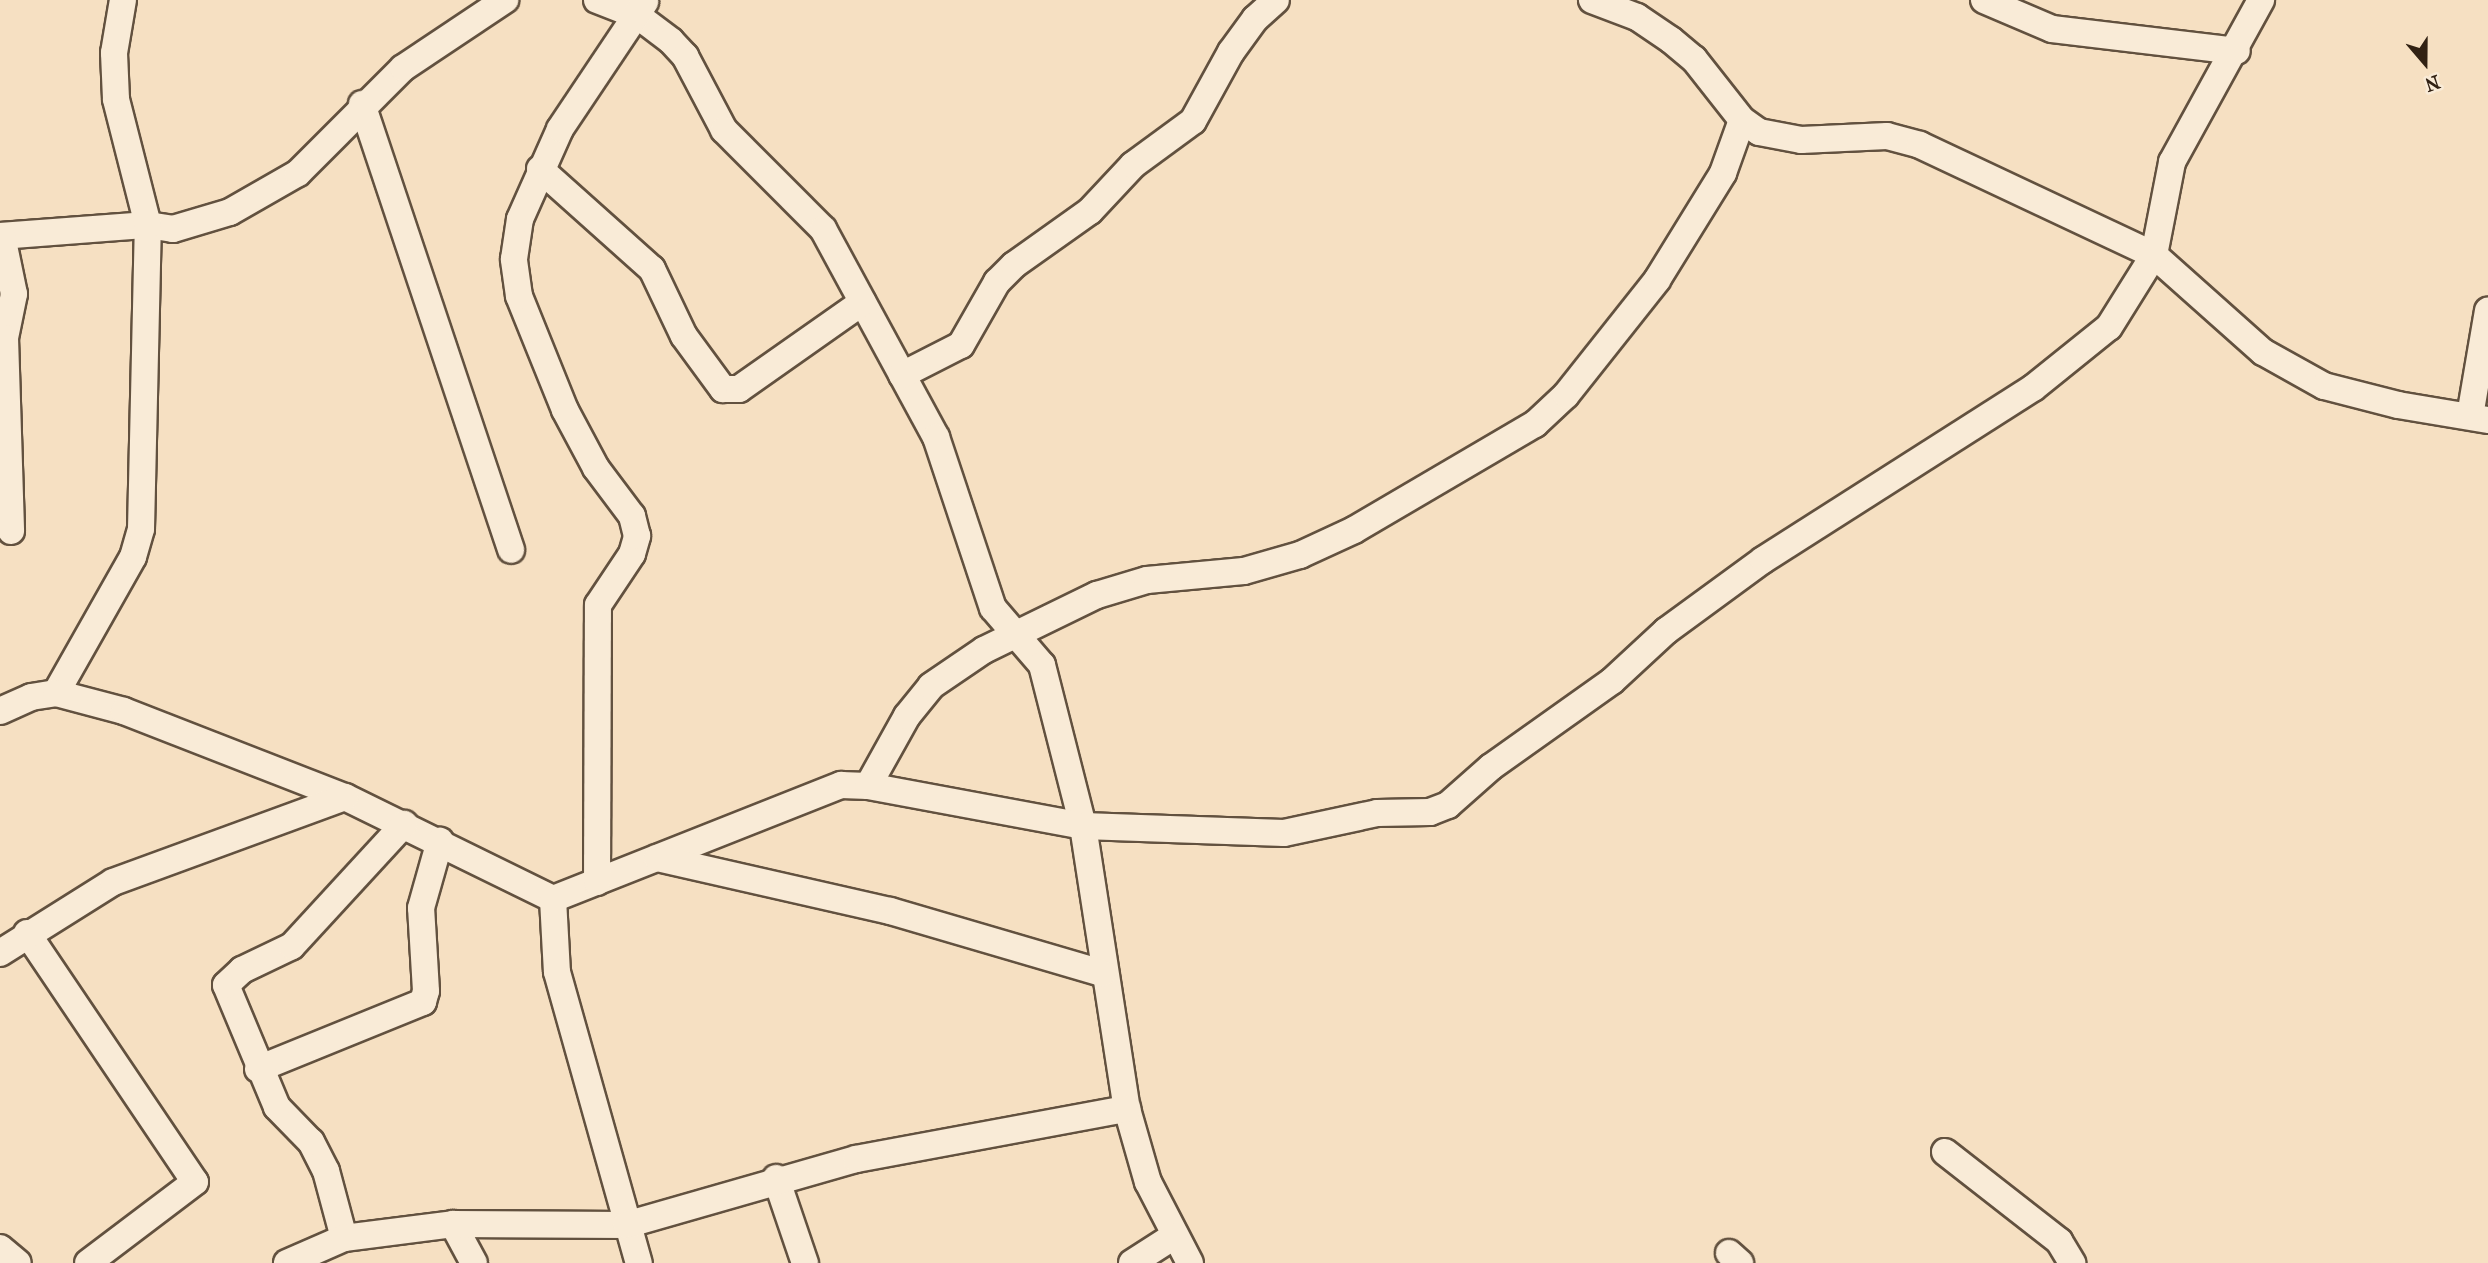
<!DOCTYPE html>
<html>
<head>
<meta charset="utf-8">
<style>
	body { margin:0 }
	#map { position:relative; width:2488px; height:1263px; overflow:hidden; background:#f6e0c2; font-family:"IM FELL French Canon",serif }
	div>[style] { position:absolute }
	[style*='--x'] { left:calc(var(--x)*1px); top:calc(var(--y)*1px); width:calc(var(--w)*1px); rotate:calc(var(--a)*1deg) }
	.roads { filter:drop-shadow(2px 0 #62513f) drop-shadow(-2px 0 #62513f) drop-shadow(0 2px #62513f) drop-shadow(0 -2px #62513f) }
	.minor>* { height:26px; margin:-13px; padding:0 13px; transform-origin:13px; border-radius:13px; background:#f9ebd7 }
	span { translate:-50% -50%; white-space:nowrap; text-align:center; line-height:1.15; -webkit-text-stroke:6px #f9ebd7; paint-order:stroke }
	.north { position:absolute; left:2390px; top:28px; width:70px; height:70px; -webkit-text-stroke:5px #f9ebd7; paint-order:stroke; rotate:160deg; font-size:19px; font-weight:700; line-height:28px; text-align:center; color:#312113 }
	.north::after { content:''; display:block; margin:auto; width:24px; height:32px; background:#312113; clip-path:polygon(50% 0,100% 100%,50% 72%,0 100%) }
</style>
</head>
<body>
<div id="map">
	<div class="roads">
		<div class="minor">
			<div style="--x:597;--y:0;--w:44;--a:21.3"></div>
			<div style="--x:638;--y:16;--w:41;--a:37.1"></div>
			<div style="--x:671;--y:41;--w:21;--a:47"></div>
			<div style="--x:685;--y:56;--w:84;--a:62.2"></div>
			<div style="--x:724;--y:130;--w:140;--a:45"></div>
			<div style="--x:823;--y:229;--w:237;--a:61.5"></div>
			<div style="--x:936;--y:437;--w:180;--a:71.6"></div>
			<div style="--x:993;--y:608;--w:75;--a:49.3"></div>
			<div style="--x:1042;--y:665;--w:166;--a:75.7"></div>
			<div style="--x:1083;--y:826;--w:286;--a:81.2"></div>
			<div style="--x:1127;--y:1109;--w:76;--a:74"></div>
			<div style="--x:1148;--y:1182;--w:91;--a:62.6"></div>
			<div style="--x:1592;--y:0;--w:48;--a:20.7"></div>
			<div style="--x:1637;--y:17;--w:41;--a:34.1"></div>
			<div style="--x:1671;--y:40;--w:30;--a:40"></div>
			<div style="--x:1694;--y:59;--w:78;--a:51.8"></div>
			<div style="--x:1742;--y:120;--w:21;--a:35"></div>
			<div style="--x:1759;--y:132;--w:43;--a:10.8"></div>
			<div style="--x:1801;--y:140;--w:86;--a:-2.7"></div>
			<div style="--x:1887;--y:136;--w:34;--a:15"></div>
			<div style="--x:1920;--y:145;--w:259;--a:25.2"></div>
			<div style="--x:2154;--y:255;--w:146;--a:41.7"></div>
			<div style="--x:2263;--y:352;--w:70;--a:29.1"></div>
			<div style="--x:2324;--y:386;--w:76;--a:14.4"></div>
			<div style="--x:2398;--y:405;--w:91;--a:9.5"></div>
			<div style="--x:1984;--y:0;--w:74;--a:23.1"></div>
			<div style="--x:2052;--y:29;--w:186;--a:6.8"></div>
			<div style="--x:362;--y:104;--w:470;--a:71.5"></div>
			<div style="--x:540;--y:169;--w:150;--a:41.8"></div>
			<div style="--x:652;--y:269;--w:74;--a:64.5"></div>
			<div style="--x:684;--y:336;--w:66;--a:53.7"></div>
			<div style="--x:723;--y:389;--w:16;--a:0"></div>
			<div style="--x:739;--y:389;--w:151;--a:-35.1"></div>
			<div style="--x:0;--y:236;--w:148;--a:-4.3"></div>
			<div style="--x:148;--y:225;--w:25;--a:9"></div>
			<div style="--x:173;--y:229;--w:59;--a:-16.6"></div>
			<div style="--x:230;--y:212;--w:78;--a:-29.8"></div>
			<div style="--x:298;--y:173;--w:148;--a:-45"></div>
			<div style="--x:403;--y:68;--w:123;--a:-33.7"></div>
			<div style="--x:2;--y:236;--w:59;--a:78.3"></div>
			<div style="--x:14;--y:294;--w:45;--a:101.6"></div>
			<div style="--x:5;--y:338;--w:193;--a:88.2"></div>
			<div style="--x:902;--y:375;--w:66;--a:-27"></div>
			<div style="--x:961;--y:345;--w:73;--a:-60.3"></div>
			<div style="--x:997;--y:282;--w:24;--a:-45"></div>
			<div style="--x:1014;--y:265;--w:93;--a:-35.4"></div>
			<div style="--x:1090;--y:211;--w:63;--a:-46.9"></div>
			<div style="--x:1133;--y:165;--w:74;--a:-36.3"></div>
			<div style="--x:1193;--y:121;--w:79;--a:-61.2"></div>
			<div style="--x:1231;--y:52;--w:41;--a:-54"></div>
			<div style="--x:1255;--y:19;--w:28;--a:-42"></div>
			<div style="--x:2470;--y:416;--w:107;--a:-80.3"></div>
			<div style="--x:56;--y:693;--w:156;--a:-60.5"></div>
			<div style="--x:133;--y:557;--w:29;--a:-74"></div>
			<div style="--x:141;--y:529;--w:304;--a:-88.7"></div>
			<div style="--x:148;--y:225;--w:130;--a:-104.3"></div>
			<div style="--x:116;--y:99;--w:46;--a:-92.5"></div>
			<div style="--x:114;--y:53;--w:54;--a:-80.4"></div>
			<div style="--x:0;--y:711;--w:34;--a:-24"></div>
			<div style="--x:31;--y:697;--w:25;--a:-9"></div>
			<div style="--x:56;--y:693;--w:70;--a:14.8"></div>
			<div style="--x:124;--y:711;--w:237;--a:21.3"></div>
			<div style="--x:345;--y:797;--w:232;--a:26.1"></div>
			<div style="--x:553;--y:899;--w:310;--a:-21.6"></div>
			<div style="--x:841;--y:785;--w:27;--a:2"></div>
			<div style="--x:868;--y:786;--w:219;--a:10.5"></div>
			<div style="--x:1083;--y:826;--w:201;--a:2"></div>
			<div style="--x:1284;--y:833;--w:95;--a:-12.1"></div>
			<div style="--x:1377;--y:813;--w:53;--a:-1.1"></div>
			<div style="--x:1430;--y:812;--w:19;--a:-21"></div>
			<div style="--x:1448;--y:805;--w:57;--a:-41.5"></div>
			<div style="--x:1491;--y:767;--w:148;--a:-35.4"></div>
			<div style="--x:1612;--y:681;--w:74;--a:-42.8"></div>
			<div style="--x:1666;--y:631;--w:120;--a:-36.2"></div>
			<div style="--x:1763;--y:560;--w:320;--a:-32.5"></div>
			<div style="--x:2033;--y:388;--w:97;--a:-38.8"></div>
			<div style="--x:2109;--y:327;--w:85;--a:-58"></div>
			<div style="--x:2154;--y:255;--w:95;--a:-79"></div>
			<div style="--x:2172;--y:162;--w:185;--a:-61.2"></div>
			<div style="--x:868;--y:786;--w:80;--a:-60.9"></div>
			<div style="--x:907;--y:716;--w:38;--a:-51"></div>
			<div style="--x:931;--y:686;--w:64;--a:-34.2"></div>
			<div style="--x:984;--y:650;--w:126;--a:-26"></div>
			<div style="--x:1097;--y:595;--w:52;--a:-16.7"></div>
			<div style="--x:1147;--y:580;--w:97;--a:-5.3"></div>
			<div style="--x:1244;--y:571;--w:58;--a:-15.9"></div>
			<div style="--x:1300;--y:555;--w:60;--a:-24.8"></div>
			<div style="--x:1354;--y:530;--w:210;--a:-30.4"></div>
			<div style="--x:1535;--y:424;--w:42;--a:-43.1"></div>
			<div style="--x:1566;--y:395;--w:147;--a:-51.6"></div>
			<div style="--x:1657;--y:280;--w:126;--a:-58.3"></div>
			<div style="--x:1723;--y:173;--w:56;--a:-70.3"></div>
			<div style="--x:657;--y:858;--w:239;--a:12.8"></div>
			<div style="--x:890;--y:911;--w:221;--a:16.3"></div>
			<div style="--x:597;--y:882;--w:277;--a:-89.8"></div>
			<div style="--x:598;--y:605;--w:61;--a:-56.3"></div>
			<div style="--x:632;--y:554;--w:19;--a:-74"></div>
			<div style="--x:637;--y:536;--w:21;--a:-104"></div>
			<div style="--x:632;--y:516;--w:60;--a:-126.9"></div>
			<div style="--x:596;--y:468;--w:66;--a:-118.1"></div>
			<div style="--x:565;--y:410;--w:123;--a:-112"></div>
			<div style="--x:519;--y:296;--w:37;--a:-98"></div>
			<div style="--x:514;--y:259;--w:40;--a:-81.5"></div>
			<div style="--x:520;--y:219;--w:98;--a:-66"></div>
			<div style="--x:560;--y:129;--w:153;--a:-56.2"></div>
			<div style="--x:553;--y:899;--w:73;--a:86.9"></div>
			<div style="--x:557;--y:972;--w:302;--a:74.3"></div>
			<div style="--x:27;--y:933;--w:300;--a:56"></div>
			<div style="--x:195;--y:1182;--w:134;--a:142.9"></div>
			<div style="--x:0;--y:953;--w:133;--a:-32.1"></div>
			<div style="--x:113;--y:882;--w:247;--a:-20.1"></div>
			<div style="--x:258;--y:1069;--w:178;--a:-22.1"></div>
			<div style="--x:423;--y:1002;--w:11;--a:-75"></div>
			<div style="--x:426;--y:991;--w:83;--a:-93.4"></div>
			<div style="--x:421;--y:908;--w:70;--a:-74.2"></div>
			<div style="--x:1945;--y:1152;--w:145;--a:38"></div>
			<div style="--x:2059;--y:1241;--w:26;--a:59"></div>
			<div style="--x:776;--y:1178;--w:90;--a:71.2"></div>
			<div style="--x:453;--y:1224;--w:44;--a:61.7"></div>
			<div style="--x:344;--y:1238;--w:69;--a:-105"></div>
			<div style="--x:326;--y:1171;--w:33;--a:-117"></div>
			<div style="--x:311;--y:1142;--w:49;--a:-134.2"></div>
			<div style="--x:277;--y:1107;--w:132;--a:-112.7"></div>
			<div style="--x:226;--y:985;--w:22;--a:-43"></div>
			<div style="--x:242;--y:970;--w:55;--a:-25.6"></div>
			<div style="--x:292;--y:946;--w:166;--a:-47.4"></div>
			<div style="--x:0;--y:1248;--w:23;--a:40"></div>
			<div style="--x:1729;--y:1253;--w:15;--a:42"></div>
			<div style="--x:287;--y:1263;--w:62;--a:-23.7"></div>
			<div style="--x:344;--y:1238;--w:110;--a:-7.3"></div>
			<div style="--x:453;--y:1224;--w:173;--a:0.3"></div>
			<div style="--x:626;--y:1225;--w:239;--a:-16"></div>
			<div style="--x:856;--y:1159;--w:276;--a:-10.5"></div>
			<div style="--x:1132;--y:1263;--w:50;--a:-32.7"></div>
		</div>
	</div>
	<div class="north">N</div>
</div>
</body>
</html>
